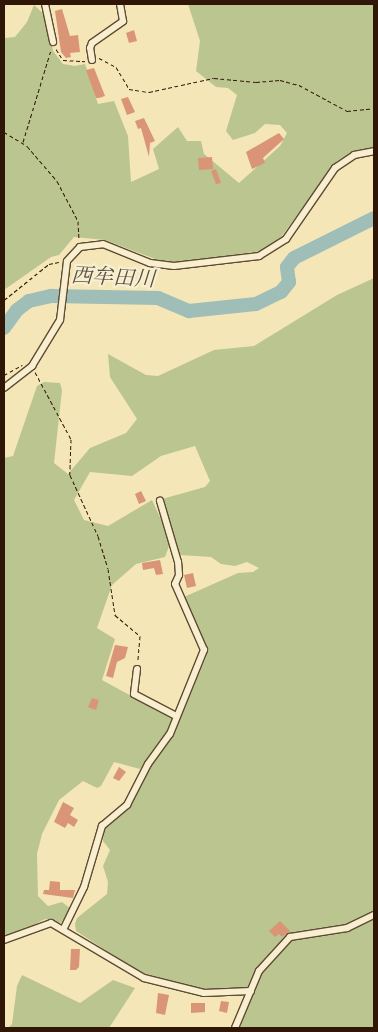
<!DOCTYPE html>
<html>
<head>
<meta charset="utf-8">
<style>
	body { margin:0 }
	#map { position:relative; width:378px; height:1032px; overflow:hidden; background:#f5e6b8; font-family:"IM FELL English","Noto Serif JP",serif }
	div>[style] { position:absolute }
	[style*='--x'] { left:calc(var(--x)*1px); top:calc(var(--y)*1px); width:calc(var(--w)*1px); rotate:calc(var(--a)*1deg) }
	.green>* { inset:0; background:#bbc58f }
	.river>* { height:14px; margin:-7px; padding:0 7px; transform-origin:7px; border-radius:7px; background:#9ebeb7 }
	.building>* { inset:0; background:#d99576 }
	.path>* { height:1px; margin-top:-0.5px; transform-origin:0; background:repeating-linear-gradient(90deg,#2f1606 0 4px,transparent 0 6.5px) }
	.roads { filter:drop-shadow(1px 0 #604a32) drop-shadow(-1px 0 #604a32) drop-shadow(0 1px #604a32) drop-shadow(0 -1px #604a32) }
	.street>* { height:6px; margin:-3px; padding:0 3px; transform-origin:3px; border-radius:3px; background:#f8efd1 }
	span { translate:-50% -50%; white-space:nowrap; text-align:center; line-height:1.15; -webkit-text-stroke:4.5px #f8efd1; paint-order:stroke }
	.water-label { font-size:21px; color:#565144; font-style:italic }
	.frame { position:absolute; inset:0; border:5px solid #2f1606; pointer-events:none }
</style>
</head>
<body>
<div id="map">
	<div class="green">
		<div style="clip-path:polygon(188px 4px,374px 4px,374px 147px,352px 152px,337px 161px,281px 237px,261px 251px,179px 263px,163px 262px,105px 240px,74px 237px,59px 255px,51px 257px,4px 290px,4px 38px,15px 37px,27px 22px,34px 5px,47px 17px,53px 51px,63px 64px,75px 66px,85px 64px,98px 104px,114px 101px,128px 136px,131px 182px,159px 169px,153px 149px,178px 127px,187px 141px,201px 141px,204px 154px,239px 183px,280px 146px,287px 133px,280px 125px,265px 124px,255px 133px,233px 140px,226px 131px,237px 95px,228px 88px,216px 87px,196px 71px,200px 41px)"></div>
		<div style="clip-path:polygon(374px 278px,374px 1028px,240px 1028px,254px 988px,203px 990px,139px 972px,76px 931px,75px 924px,77px 918px,107px 894px,108px 882px,103px 866px,110px 850px,103px 841px,104px 828px,131px 805px,150px 766px,171px 737px,206px 657px,206px 650px,184px 597px,238px 573px,253px 572px,259px 568px,247px 562px,235px 566px,221px 564px,211px 557px,180px 555px,162px 499px,205px 487px,210px 481px,195px 446px,161px 456px,132px 476px,90px 472px,74px 500px,84px 520px,108px 526px,152px 500px,171px 541px,165px 557px,136px 564px,112px 585px,97px 628px,115px 639px,102px 680px,173px 719px,167px 733px,140px 769px,114px 762px,101px 786px,97px 788px,83px 781px,59px 800px,42px 834px,37px 854px,38px 896px,48px 906px,62px 902px,71px 909px,61px 923px,45px 919px,19px 933px,4px 936px,4px 458px,13px 456px,37px 386px,44px 382px,60px 383px,62px 390px,54px 463px,68px 474px,90px 448px,126px 433px,137px 419px,110px 377px,108px 354px,146px 375px,158px 376px,214px 350px,254px 346px,337px 295px)"></div>
		<div style="clip-path:polygon(22px 975px,80px 1003px,113px 980px,135px 988px,109px 1028px,8px 1028px,12px 1024px,17px 986px)"></div>
	</div>
	<div class="river">
		<div style="--x:4;--y:328;--w:22;--a:-54"></div>
		<div style="--x:17;--y:310;--w:15;--a:-37"></div>
		<div style="--x:29;--y:301;--w:23;--a:-13"></div>
		<div style="--x:51;--y:296;--w:107;--a:1.1"></div>
		<div style="--x:158;--y:298;--w:34;--a:23"></div>
		<div style="--x:189;--y:311;--w:67;--a:-6"></div>
		<div style="--x:256;--y:304;--w:28;--a:-26"></div>
		<div style="--x:281;--y:292;--w:13;--a:-51"></div>
		<div style="--x:289;--y:282;--w:15;--a:-98"></div>
		<div style="--x:287;--y:267;--w:11;--a:-52"></div>
		<div style="--x:294;--y:258;--w:89;--a:-26.6"></div>
	</div>
	<div class="building">
		<div style="clip-path:polygon(62px 9px,70px 36px,78px 35px,80px 52px,70px 53px,71px 57px,66px 58px,61px 52px,55px 11px)"></div>
		<div style="clip-path:polygon(134px 30px,137px 41px,129px 43px,126px 33px)"></div>
		<div style="clip-path:polygon(94px 68px,105px 96px,99px 98px,96px 98px,86px 70px)"></div>
		<div style="clip-path:polygon(128px 97px,135px 112px,127px 115px,121px 99px)"></div>
		<div style="clip-path:polygon(144px 118px,155px 141px,150px 143px,149px 157px,141px 128px,138px 129px,135px 121px)"></div>
		<div style="clip-path:polygon(279px 133px,284px 139px,263px 158px,265px 163px,252px 169px,246px 152px)"></div>
		<div style="clip-path:polygon(212px 157px,213px 169px,199px 170px,198px 158px)"></div>
		<div style="clip-path:polygon(216px 169px,221px 183px,216px 184px,211px 171px)"></div>
		<div style="clip-path:polygon(141px 491px,146px 501px,139px 504px,135px 494px)"></div>
		<div style="clip-path:polygon(160px 560px,163px 574px,156px 575px,154px 568px,143px 570px,142px 563px)"></div>
		<div style="clip-path:polygon(193px 573px,196px 586px,187px 588px,184px 575px)"></div>
		<div style="clip-path:polygon(115px 645px,128px 647px,125px 658px,117px 662px,113px 678px,106px 676px)"></div>
		<div style="clip-path:polygon(92px 698px,99px 700px,96px 710px,88px 707px)"></div>
		<div style="clip-path:polygon(119px 767px,126px 772px,119px 781px,113px 778px)"></div>
		<div style="clip-path:polygon(63px 802px,74px 808px,70px 815px,78px 820px,74px 827px,68px 823px,65px 828px,54px 822px)"></div>
		<div style="clip-path:polygon(50px 881px,60px 882px,60px 890px,75px 890px,73px 898px,43px 894px,44px 890px,49px 890px)"></div>
		<div style="clip-path:polygon(280px 921px,290px 931px,282px 937px,279px 934px,275px 937px,269px 931px)"></div>
		<div style="clip-path:polygon(71px 949px,80px 949px,79px 967px,76px 970px,70px 970px)"></div>
		<div style="clip-path:polygon(158px 993px,169px 995px,165px 1015px,156px 1013px)"></div>
		<div style="clip-path:polygon(221px 1001px,229px 1002px,227px 1013px,219px 1011px)"></div>
		<div style="clip-path:polygon(191px 1003px,205px 1003px,205px 1012px,191px 1013px)"></div>
	</div>
	<div class="path">
		<div style="--x:56;--y:49;--w:13;--a:58"></div>
		<div style="--x:63;--y:60;--w:22;--a:3"></div>
		<div style="--x:99;--y:58;--w:19;--a:28"></div>
		<div style="--x:116;--y:67;--w:26;--a:59"></div>
		<div style="--x:129;--y:89;--w:20;--a:9"></div>
		<div style="--x:149;--y:92;--w:66;--a:-12.2"></div>
		<div style="--x:214;--y:78;--w:42;--a:5.4"></div>
		<div style="--x:256;--y:82;--w:24;--a:-5"></div>
		<div style="--x:280;--y:80;--w:20;--a:15"></div>
		<div style="--x:299;--y:85;--w:55;--a:28.4"></div>
		<div style="--x:347;--y:111;--w:27;--a:-6"></div>
		<div style="--x:4;--y:132;--w:27;--a:31"></div>
		<div style="--x:27;--y:146;--w:46;--a:49.4"></div>
		<div style="--x:57;--y:181;--w:45;--a:62.3"></div>
		<div style="--x:78;--y:221;--w:18;--a:87"></div>
		<div style="--x:23;--y:142;--w:96;--a:-73.1"></div>
		<div style="--x:4;--y:300;--w:58;--a:-38.7"></div>
		<div style="--x:49;--y:264;--w:10;--a:-11"></div>
		<div style="--x:35;--y:372;--w:76;--a:61.8"></div>
		<div style="--x:71;--y:439;--w:36;--a:92"></div>
		<div style="--x:70;--y:475;--w:67;--a:65.3"></div>
		<div style="--x:98;--y:536;--w:34;--a:73"></div>
		<div style="--x:108;--y:569;--w:47;--a:81.3"></div>
		<div style="--x:115;--y:615;--w:33;--a:40"></div>
		<div style="--x:140;--y:636;--w:25;--a:95"></div>
		<div style="--x:4;--y:375;--w:21;--a:-29"></div>
	</div>
	<div class="roads">
		<div class="street">
			<div style="--x:45;--y:4;--w:39;--a:78"></div>
			<div style="--x:92;--y:60;--w:12;--a:-99"></div>
			<div style="--x:90;--y:48;--w:5;--a:-68"></div>
			<div style="--x:92;--y:43;--w:38;--a:-35"></div>
			<div style="--x:123;--y:21;--w:17;--a:-100"></div>
			<div style="--x:4;--y:388;--w:36;--a:-38"></div>
			<div style="--x:32;--y:366;--w:54;--a:-58.7"></div>
			<div style="--x:60;--y:320;--w:59;--a:-83.2"></div>
			<div style="--x:67;--y:261;--w:19;--a:-47"></div>
			<div style="--x:80;--y:247;--w:23;--a:-7"></div>
			<div style="--x:103;--y:244;--w:51;--a:22"></div>
			<div style="--x:150;--y:263;--w:24;--a:7"></div>
			<div style="--x:174;--y:266;--w:86;--a:-6.7"></div>
			<div style="--x:259;--y:256;--w:32;--a:-32"></div>
			<div style="--x:286;--y:239;--w:86;--a:-55.4"></div>
			<div style="--x:335;--y:168;--w:23;--a:-34"></div>
			<div style="--x:354;--y:155;--w:20;--a:-11"></div>
			<div style="--x:137;--y:669;--w:25;--a:97"></div>
			<div style="--x:134;--y:694;--w:47;--a:27.6"></div>
			<div style="--x:64;--y:928;--w:46;--a:-64"></div>
			<div style="--x:84;--y:887;--w:64;--a:-73.6"></div>
			<div style="--x:102;--y:826;--w:33;--a:-40"></div>
			<div style="--x:127;--y:805;--w:46;--a:-62.9"></div>
			<div style="--x:148;--y:764;--w:37;--a:-54"></div>
			<div style="--x:170;--y:734;--w:91;--a:-68"></div>
			<div style="--x:204;--y:650;--w:72;--a:-113.7"></div>
			<div style="--x:175;--y:584;--w:10;--a:-66"></div>
			<div style="--x:179;--y:575;--w:13;--a:-94"></div>
			<div style="--x:178;--y:562;--w:64;--a:-106.4"></div>
			<div style="--x:4;--y:940;--w:50;--a:-19.9"></div>
			<div style="--x:51;--y:923;--w:108;--a:30.6"></div>
			<div style="--x:144;--y:978;--w:62;--a:14"></div>
			<div style="--x:204;--y:993;--w:47;--a:-2.4"></div>
			<div style="--x:235;--y:1028;--w:62;--a:-67.2"></div>
			<div style="--x:259;--y:971;--w:46;--a:-47.6"></div>
			<div style="--x:290;--y:937;--w:58;--a:-9"></div>
			<div style="--x:347;--y:928;--w:30;--a:-26"></div>
		</div>
	</div>
	<div class="water-label">
		<span style="left:113px;top:279px;rotate:3deg">西牟田川</span>
	</div>
	<div class="frame"></div>
</div>
</body>
</html>
